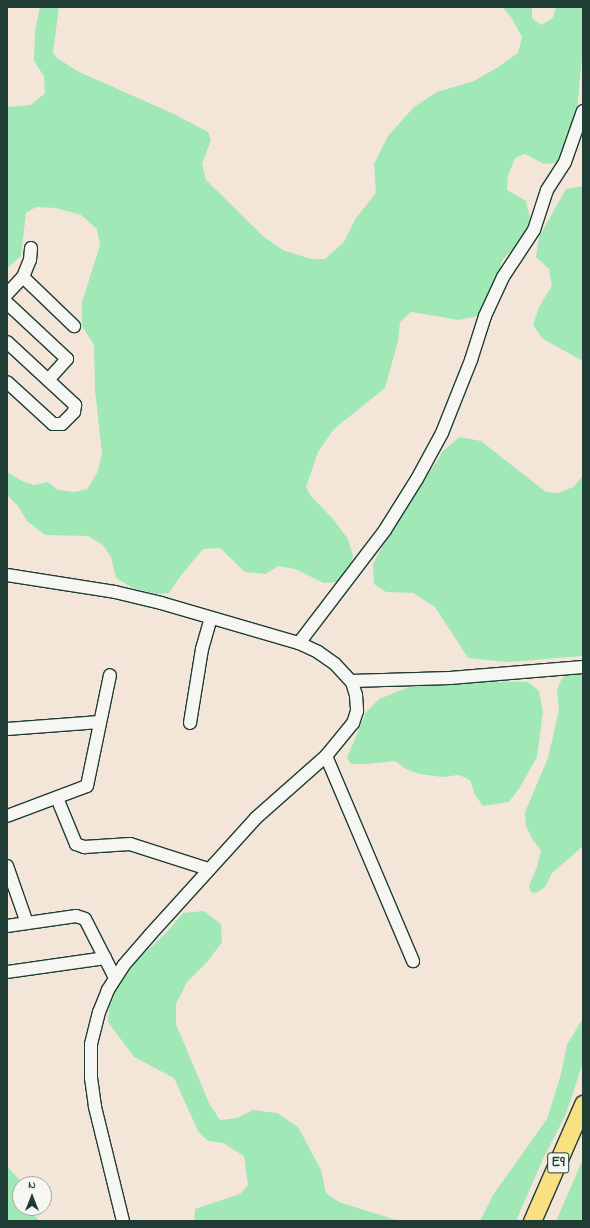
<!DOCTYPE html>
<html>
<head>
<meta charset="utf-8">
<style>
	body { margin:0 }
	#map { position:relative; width:590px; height:1228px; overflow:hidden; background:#f4e5d9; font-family:"Indie Flower",sans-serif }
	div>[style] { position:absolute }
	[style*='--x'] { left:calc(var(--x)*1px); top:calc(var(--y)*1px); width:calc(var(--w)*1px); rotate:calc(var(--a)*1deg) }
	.green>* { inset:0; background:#a0e9b7 }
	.roads { filter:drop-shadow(1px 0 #1f3d34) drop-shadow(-1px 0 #1f3d34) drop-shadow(0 1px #1f3d34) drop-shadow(0 -1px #1f3d34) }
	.minor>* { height:12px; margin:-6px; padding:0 6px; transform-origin:6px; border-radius:6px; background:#f6f6f2 }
	.highway>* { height:17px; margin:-8.5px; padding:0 8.5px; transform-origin:8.5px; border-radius:8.5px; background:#f9e181 }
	span { translate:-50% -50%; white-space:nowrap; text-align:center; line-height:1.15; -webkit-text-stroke:3.5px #f6f6f2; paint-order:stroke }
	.shield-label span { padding:1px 3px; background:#f6f6f2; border:1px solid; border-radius:3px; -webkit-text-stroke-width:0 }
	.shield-label { font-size:15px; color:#1f3d34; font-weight:700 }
	.frame { position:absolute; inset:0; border:8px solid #1f3d34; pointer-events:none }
	.north { position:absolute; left:12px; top:1176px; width:40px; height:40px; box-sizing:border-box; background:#f6f6f2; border:1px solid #a0aca6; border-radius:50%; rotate:0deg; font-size:11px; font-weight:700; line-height:16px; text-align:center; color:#1f3d34 }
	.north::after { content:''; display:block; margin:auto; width:14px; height:18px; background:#1f3d34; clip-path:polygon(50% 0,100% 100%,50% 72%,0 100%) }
</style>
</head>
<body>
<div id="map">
	<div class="green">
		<div style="clip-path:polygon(40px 7px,59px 7px,53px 53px,57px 58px,77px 71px,174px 114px,208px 132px,211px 140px,202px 164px,206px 180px,264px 237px,283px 250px,311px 259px,325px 259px,344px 242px,356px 218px,376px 193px,374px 164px,388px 136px,414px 107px,437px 92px,474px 81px,498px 67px,518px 53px,522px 37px,511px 17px,502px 7px,532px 7px,532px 18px,541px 25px,553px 18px,556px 7px,583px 7px,583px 45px,577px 110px,562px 151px,556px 163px,544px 164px,525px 154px,515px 158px,508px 176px,507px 190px,526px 201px,530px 218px,525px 237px,503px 259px,492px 292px,478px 316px,459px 320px,411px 312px,400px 322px,398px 341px,385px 388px,334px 429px,318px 452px,306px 487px,310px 495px,333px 519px,348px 539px,353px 556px,351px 568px,336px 582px,324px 583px,295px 569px,278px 566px,266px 574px,245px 572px,220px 548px,203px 549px,182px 574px,169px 593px,156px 594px,133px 588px,116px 578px,111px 557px,103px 545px,88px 536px,45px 535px,27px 521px,18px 506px,7px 495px,7px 472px,24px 482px,34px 485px,48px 482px,58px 490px,75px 492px,87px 489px,97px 473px,102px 454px,95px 390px,94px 345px,82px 326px,82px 302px,100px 245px,97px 229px,81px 215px,56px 208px,36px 207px,26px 213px,21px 256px,7px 268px,7px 107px,31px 105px,45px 93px,44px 76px,34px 61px,35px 31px)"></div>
		<div style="clip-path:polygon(583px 186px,583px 361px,543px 339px,533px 325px,539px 307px,552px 286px,549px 269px,536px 257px,539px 237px,566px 189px)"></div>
		<div style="clip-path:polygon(460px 437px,481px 441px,546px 492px,558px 493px,573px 487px,583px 476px,583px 656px,507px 662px,468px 658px,435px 607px,413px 593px,386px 592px,374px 584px,373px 564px,390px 532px,444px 450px)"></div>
		<div style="clip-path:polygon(583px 672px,583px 846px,552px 873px,545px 887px,536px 893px,531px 892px,529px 886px,537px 867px,541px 851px,533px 840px,526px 826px,525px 812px,548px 758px,559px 710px,557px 690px,562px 678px,571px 673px)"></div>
		<div style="clip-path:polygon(477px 681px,528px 682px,539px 691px,543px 712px,537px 757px,520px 787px,509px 802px,483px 806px,475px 795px,470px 780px,459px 775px,442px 777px,420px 774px,406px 769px,395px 761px,367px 764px,351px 764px,347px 758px,366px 712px,379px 699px,409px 687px)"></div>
		<div style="clip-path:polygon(204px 911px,221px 924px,222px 942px,208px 961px,187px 982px,176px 1004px,176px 1024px,209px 1103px,220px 1120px,237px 1118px,253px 1110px,277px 1113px,298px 1127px,321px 1170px,326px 1193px,339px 1202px,399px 1221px,194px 1221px,195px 1209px,240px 1194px,248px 1185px,244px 1156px,223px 1143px,208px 1141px,198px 1131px,174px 1078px,134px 1057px,108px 1022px,109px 1008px,118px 986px,138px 959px,166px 933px,183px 913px)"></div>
		<div style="clip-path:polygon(583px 1018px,583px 1062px,566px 1114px,543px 1159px,516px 1221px,480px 1221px,493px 1195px,547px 1119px,561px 1074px,567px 1045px)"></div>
		<div style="clip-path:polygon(583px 1159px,583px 1221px,556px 1221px)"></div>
		<div style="clip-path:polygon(7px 1166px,23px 1184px,20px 1184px,20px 1208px,29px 1208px,39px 1221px,7px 1221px)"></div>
	</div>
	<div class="roads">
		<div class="minor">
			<div style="--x:23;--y:277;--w:71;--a:43.9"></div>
			<div style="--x:7;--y:294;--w:23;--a:-47"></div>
			<div style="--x:23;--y:277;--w:18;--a:-68"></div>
			<div style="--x:30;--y:260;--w:12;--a:-85"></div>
			<div style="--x:7;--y:303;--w:82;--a:43"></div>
			<div style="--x:67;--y:359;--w:28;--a:132"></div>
			<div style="--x:7;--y:342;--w:93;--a:42.8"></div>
			<div style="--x:75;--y:405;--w:7;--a:98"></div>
			<div style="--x:74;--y:412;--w:17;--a:135"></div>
			<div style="--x:62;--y:424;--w:9;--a:180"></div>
			<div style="--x:53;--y:424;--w:62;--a:-137.6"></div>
			<div style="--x:7;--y:575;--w:109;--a:8.9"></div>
			<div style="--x:115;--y:592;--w:47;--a:13.4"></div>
			<div style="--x:161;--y:603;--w:144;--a:16.2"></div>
			<div style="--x:299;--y:643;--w:21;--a:25"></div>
			<div style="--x:318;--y:652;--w:21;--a:35"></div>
			<div style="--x:335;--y:664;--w:25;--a:47"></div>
			<div style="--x:352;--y:682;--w:14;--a:73"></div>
			<div style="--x:356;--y:695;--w:16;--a:86"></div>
			<div style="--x:357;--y:711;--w:13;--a:108"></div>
			<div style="--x:353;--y:723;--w:43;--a:129.3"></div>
			<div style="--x:326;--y:756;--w:94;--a:138.5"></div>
			<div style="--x:256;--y:818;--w:158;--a:132.2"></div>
			<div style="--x:150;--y:935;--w:40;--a:131"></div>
			<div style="--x:124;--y:965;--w:30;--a:123"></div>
			<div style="--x:108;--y:990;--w:24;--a:112"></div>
			<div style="--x:99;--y:1012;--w:33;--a:104"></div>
			<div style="--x:91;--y:1044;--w:34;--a:90"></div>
			<div style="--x:91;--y:1078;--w:29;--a:82"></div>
			<div style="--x:95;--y:1107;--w:117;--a:76.2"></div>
			<div style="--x:299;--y:643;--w:142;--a:-52.7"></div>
			<div style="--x:385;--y:530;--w:60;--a:-57.9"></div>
			<div style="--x:417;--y:479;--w:52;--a:-61.5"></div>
			<div style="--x:442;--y:433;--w:79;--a:-68.3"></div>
			<div style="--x:471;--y:360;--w:46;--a:-72.3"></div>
			<div style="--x:485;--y:316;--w:43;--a:-65.2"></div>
			<div style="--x:503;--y:277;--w:56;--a:-56.6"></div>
			<div style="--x:534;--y:230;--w:42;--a:-72"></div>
			<div style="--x:547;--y:190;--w:33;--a:-57"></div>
			<div style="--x:565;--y:162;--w:54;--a:-70.6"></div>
			<div style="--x:351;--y:681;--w:99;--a:-1.7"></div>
			<div style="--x:450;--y:678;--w:133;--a:-4.7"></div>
			<div style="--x:190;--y:723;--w:75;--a:-80.8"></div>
			<div style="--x:202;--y:649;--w:32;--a:-74"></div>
			<div style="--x:7;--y:729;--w:93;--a:-4.3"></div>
			<div style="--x:326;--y:756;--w:223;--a:67"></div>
			<div style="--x:57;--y:798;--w:50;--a:67.6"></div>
			<div style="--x:76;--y:844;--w:9;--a:21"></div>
			<div style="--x:84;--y:847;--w:46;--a:-3.7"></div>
			<div style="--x:130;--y:844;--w:82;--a:17.8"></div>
			<div style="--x:7;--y:816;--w:85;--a:-20.6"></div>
			<div style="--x:87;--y:786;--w:113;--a:-78.3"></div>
			<div style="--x:7;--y:866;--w:60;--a:70.7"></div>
			<div style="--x:7;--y:926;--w:70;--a:-8.2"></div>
			<div style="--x:76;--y:916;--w:9;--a:18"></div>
			<div style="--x:85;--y:919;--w:66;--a:63"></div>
			<div style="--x:7;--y:972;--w:99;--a:-8.1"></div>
		</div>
		<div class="highway">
			<div style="--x:532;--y:1221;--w:128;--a:-66.4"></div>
		</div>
	</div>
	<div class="shield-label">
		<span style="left:558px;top:1163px">E9</span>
	</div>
	<div class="frame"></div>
	<div class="north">N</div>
</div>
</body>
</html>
